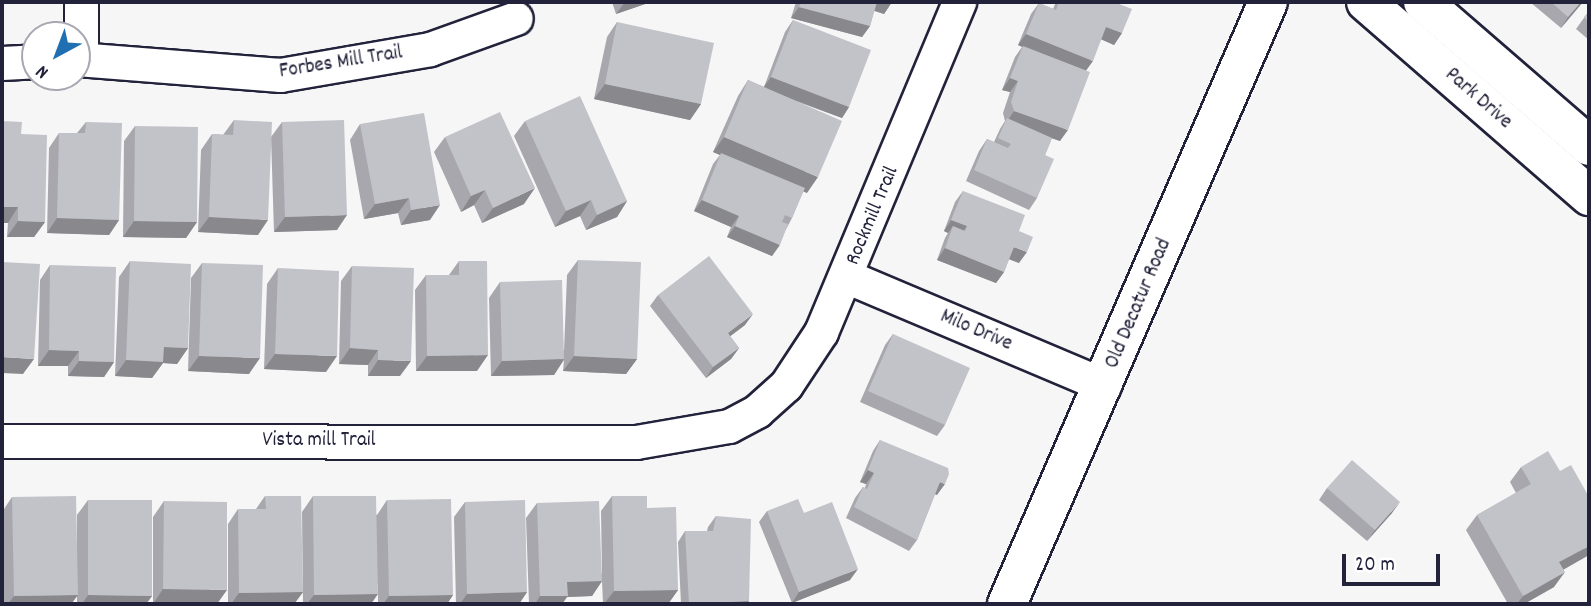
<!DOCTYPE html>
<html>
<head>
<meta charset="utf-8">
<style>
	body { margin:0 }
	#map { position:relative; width:1591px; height:606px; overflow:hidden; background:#f6f6f7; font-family:Dekko,sans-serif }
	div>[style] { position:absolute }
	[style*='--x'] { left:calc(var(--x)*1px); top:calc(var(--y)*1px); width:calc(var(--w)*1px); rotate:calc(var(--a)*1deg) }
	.roads { filter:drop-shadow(2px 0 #22223b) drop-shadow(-2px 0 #22223b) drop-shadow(0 2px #22223b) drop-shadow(0 -2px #22223b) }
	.street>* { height:33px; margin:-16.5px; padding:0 16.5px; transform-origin:16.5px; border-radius:16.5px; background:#fff }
	.secondary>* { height:38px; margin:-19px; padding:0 19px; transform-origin:19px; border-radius:19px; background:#fff }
	.wall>* { inset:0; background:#a7a7ad }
	.shaded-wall>* { inset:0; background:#88888d }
	.building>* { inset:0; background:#c2c2c9 }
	span { translate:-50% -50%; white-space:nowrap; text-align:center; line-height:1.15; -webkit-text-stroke:6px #fff; paint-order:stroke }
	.street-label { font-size:21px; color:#22223b }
	.frame { position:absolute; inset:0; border:4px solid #22223b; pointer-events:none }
	.north { position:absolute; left:21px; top:21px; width:70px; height:70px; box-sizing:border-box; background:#fff; border:2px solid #a7a7b1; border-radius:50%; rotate:221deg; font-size:19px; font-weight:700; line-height:28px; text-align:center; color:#22223b }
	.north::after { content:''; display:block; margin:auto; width:24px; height:32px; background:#1f6fb2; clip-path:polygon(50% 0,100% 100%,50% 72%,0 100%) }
	.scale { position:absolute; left:1342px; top:554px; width:98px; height:32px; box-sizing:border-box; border:4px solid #22223b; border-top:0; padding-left:9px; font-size:21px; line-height:24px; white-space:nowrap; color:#22223b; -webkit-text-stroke:5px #fff; paint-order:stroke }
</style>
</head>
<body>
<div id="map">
	<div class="roads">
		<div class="street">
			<div style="--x:81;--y:2;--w:56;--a:90"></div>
			<div style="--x:77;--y:59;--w:204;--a:4.5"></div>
			<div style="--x:280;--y:75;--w:152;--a:-9.8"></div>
			<div style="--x:430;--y:49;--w:91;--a:-19.8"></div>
			<div style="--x:2;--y:63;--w:33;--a:-3"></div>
			<div style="--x:848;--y:277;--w:278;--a:22.9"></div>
			<div style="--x:2;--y:441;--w:634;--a:0.09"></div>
			<div style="--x:636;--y:442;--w:94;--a:-9.8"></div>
			<div style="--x:729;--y:426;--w:32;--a:-28"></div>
			<div style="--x:757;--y:411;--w:39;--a:-42"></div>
			<div style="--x:786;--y:385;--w:64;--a:-56.6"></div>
			<div style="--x:821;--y:332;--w:358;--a:-67.3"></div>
		</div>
		<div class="secondary">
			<div style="--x:1366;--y:2;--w:296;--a:41"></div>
			<div style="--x:1423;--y:2;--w:220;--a:40.9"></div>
			<div style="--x:1007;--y:604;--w:656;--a:-66.56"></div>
		</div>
	</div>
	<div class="wall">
		<div style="clip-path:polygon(612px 2px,651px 2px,616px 14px)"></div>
		<div style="clip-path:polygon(796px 2px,892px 2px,884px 14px,874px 11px,870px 26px,862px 37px,791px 18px)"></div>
		<div style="clip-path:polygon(1056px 2px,1114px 2px,1122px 33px,1114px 45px,1101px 39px,1086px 70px,1060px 141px,1052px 138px,1045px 155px,1037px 198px,1029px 210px,966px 181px,979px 151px,987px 139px,994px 142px,1000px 129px,1005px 121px,1003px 113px,1010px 92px,1002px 90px,1015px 57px,1022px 47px,1018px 45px,1031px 14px,1039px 3px,1053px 9px)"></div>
		<div style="clip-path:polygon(1530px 2px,1583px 2px,1561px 28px)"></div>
		<div style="clip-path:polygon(1589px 11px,1589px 40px,1576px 29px)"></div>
		<div style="clip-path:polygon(793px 20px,849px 107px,842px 118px,798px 102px,807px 193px,803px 191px,792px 218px,772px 256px,727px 237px,731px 227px,694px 211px,713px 164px,720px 155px,713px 152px,738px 96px,748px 80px,764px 87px,785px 32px)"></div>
		<div style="clip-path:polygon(617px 22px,701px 104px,690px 120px,594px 99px,607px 37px)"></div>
		<div style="clip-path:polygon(234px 120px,271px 137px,282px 122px,337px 230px,274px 232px,271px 137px,258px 235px,198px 232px,201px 150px,212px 134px,223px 135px)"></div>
		<div style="clip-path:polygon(2px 121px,21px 134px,45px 222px,34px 237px,7px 237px,8px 223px,2px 223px)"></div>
		<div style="clip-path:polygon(525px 121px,627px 201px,617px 217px,586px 230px,580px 216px,555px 227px,514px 136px)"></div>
		<div style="clip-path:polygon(86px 122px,119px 220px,109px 235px,47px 233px,49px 148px,59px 133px,77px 133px)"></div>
		<div style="clip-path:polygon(360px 124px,430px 220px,401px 225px,398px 213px,364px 219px,350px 140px)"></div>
		<div style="clip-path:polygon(135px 126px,197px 222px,186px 238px,123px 237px,124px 141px)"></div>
		<div style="clip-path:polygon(445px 137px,524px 204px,482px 223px,474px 205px,461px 212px,434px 152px)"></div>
		<div style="clip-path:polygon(963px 191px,1019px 263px,1009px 259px,1004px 272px,996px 283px,937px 260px,945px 238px,948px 233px,944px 231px,955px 202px)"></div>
		<div style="clip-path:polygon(578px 260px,637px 359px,626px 374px,563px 371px,564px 360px,554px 375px,491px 376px,489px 298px,500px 282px,564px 351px,567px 275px)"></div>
		<div style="clip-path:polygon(130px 261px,188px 348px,177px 364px,163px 363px,152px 378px,115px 376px,119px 277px)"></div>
		<div style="clip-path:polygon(459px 261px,477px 371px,416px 371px,415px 290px,426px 275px,449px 275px)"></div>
		<div style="clip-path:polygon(202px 263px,249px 374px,188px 371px,191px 278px)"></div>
		<div style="clip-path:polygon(50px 265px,114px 362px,104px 377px,68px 376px,68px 366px,38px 366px,40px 280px)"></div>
		<div style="clip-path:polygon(352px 266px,400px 376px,368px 376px,368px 365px,339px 364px,341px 281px)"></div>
		<div style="clip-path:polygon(278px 268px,326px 372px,264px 369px,267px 284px)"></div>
		<div style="clip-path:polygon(658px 295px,745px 325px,730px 336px,739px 348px,731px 359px,706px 378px,650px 306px)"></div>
		<div style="clip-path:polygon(893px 334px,945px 425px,937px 436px,860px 402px,885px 345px)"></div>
		<div style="clip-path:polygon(880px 440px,937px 495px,935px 494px,917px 540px,909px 551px,846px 518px,855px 498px,863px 487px,865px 488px,866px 484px,860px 482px,873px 451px)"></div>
		<div style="clip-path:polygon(1521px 467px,1589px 555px,1563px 569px,1554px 587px,1524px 604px,1508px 604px,1466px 530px,1477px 515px,1516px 493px,1510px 482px)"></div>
		<div style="clip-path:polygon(1327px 488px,1392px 513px,1367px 541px,1319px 500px)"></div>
		<div style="clip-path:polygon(265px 496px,303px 592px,294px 604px,228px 604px,228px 524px,238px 509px,256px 509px)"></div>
		<div style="clip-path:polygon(313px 496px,377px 515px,387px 500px,453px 595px,447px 604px,378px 604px,378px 583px,371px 604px,303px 604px,302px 512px)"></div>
		<div style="clip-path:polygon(612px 496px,647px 508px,678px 590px,668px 604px,603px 604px,602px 581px,592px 596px,567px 597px,562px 604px,529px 604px,526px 518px,537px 503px,602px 574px,601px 511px)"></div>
		<div style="clip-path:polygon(12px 497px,77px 562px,77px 515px,88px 500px,152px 596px,146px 604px,77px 604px,77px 596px,71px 604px,3px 604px,2px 512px)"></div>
		<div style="clip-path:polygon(164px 501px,217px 604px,153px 604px,153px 517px)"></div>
		<div style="clip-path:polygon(465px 502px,527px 592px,519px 604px,456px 604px,454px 517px)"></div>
		<div style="clip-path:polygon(767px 511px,804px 513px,850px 580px,792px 603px,759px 522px)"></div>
		<div style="clip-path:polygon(716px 516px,749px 601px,746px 604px,681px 604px,678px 542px,685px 531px,707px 531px,708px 527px)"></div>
	</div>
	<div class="shaded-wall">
		<div style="clip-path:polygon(625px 2px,651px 2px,616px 14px)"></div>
		<div style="clip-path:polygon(875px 2px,892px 2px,884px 14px,870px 9px)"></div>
		<div style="clip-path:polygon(1581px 2px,1583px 2px,1561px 28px,1568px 17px)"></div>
		<div style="clip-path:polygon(799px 7px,870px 26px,862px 37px,791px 18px)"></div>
		<div style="clip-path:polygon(1106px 27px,1122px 33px,1114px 45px,1098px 38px)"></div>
		<div style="clip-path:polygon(1026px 34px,1093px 61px,1085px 72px,1018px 45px)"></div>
		<div style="clip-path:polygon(771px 77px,849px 107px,842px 118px,763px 88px)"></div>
		<div style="clip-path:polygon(1010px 78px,1018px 81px,1010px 92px,1002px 90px)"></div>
		<div style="clip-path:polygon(605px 84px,701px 104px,690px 120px,594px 99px)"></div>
		<div style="clip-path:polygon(1014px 111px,1068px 130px,1060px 141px,1006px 123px)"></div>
		<div style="clip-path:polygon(724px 137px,818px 177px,807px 193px,713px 152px)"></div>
		<div style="clip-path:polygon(535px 188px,524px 204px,482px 223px,493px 208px)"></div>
		<div style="clip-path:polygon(485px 190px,474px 205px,461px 212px,471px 196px)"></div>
		<div style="clip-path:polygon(409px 198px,398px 213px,364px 219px,375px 204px)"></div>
		<div style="clip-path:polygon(591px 200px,580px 216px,555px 227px,566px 211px)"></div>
		<div style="clip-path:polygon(702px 200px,739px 216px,731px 227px,694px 211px)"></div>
		<div style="clip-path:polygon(627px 201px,617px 217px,586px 230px,597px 215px)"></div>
		<div style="clip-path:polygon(440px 205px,430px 220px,401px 225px,411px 210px)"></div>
		<div style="clip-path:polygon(2px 207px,18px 207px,8px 223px,2px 223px)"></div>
		<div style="clip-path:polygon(347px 215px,337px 230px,274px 232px,285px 217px)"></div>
		<div style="clip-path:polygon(209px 217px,268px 220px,258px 235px,198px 232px)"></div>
		<div style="clip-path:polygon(57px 218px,119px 220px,109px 235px,47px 233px)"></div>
		<div style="clip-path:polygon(951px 220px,967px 226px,959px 237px,953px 226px,948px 233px,944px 231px)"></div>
		<div style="clip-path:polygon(18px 221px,45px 222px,34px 237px,7px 237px)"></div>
		<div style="clip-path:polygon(134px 221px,197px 222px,186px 238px,123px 237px)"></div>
		<div style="clip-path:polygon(735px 226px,780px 245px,772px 256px,727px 237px)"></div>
		<div style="clip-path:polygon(1014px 247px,1027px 252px,1019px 263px,1006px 258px)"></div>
		<div style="clip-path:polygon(945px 248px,1004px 272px,996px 283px,937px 260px)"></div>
		<div style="clip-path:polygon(753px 314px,745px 325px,720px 344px,728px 333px)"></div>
		<div style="clip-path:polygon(164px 347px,188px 348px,177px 364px,163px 363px,152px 378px,115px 376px,126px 360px)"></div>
		<div style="clip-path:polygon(350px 348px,378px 350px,368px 365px,339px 364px)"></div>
		<div style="clip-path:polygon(739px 348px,731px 359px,706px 378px,713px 367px)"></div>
		<div style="clip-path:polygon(49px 350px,79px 351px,68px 366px,38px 366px)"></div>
		<div style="clip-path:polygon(275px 354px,337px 356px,326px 372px,264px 369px)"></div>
		<div style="clip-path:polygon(488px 355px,477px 371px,416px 371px,427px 356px)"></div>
		<div style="clip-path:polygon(199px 356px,260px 358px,249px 374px,188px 371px)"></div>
		<div style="clip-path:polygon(574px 356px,637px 359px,626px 374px,563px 371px)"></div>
		<div style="clip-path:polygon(2px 357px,34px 359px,23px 374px,2px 373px)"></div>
		<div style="clip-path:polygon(564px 359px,554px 375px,491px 376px,502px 361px)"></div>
		<div style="clip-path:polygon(378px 360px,411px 361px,400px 376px,368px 376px)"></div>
		<div style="clip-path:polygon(79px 361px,114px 362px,104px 377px,68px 376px)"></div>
		<div style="clip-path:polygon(868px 470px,874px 473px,866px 484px,860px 482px)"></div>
		<div style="clip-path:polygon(940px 482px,945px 484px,937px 495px,932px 493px)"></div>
		<div style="clip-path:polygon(1400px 502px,1392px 513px,1367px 541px,1375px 530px)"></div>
		<div style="clip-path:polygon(1589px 546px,1589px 555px,1549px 578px,1559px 562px)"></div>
		<div style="clip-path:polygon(858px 569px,850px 580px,792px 603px,799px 592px)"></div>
		<div style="clip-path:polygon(1565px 572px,1554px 587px,1524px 604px,1517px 604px,1523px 596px)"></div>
		<div style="clip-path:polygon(602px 581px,592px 596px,567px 597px,562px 604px,535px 604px,540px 596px,567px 582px)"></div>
		<div style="clip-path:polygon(163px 589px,227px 590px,217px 604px,153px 604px)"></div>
		<div style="clip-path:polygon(678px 590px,668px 604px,604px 604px,614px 591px)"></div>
		<div style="clip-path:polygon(303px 592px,294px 604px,231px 604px,239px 593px)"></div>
		<div style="clip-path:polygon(527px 592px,519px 604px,460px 604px,467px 594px)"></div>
		<div style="clip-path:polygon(378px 594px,371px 604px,307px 604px,314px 595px)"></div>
		<div style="clip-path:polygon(78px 595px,71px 604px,8px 604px,14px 596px)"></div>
		<div style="clip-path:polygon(88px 595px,152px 596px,146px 604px,82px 604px)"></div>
		<div style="clip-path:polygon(453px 595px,447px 604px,383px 604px,389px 596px)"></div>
		<div style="clip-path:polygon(749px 601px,746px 604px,688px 604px,689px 604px)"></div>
	</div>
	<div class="building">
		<div style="clip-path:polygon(801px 2px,877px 2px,870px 26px,799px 7px)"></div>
		<div style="clip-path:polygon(1059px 2px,1114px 2px,1132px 9px,1122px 33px,1106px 27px,1093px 61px,1026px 34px,1039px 3px,1056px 10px)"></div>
		<div style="clip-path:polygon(1551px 2px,1581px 2px,1568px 17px)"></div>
		<div style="clip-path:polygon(1589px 11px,1589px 22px,1584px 17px)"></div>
		<div style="clip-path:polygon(793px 20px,871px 50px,849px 107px,771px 77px)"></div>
		<div style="clip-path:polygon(617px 22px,714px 43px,701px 104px,605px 84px)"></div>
		<div style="clip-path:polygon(1023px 46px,1090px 72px,1068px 130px,1014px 111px,1011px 102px,1018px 81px,1010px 78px)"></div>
		<div style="clip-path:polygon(748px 80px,842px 121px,818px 177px,724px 137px)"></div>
		<div style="clip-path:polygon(580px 96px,627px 201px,597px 215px,591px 200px,566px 211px,525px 121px)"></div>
		<div style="clip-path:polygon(500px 112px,535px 188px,493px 208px,485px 190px,471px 196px,445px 137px)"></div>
		<div style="clip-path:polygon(424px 113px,440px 205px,411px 210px,409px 198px,375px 204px,360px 124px)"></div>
		<div style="clip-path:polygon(1007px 118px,1052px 138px,1045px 155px,1054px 159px,1037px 198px,974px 170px,987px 139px,1008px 148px,1011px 144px,998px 138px)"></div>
		<div style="clip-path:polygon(234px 120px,272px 122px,268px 220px,209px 217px,212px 134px,233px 135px)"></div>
		<div style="clip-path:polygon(344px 120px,347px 215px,285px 217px,282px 122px)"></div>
		<div style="clip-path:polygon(2px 121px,22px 122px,21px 134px,47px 135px,45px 222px,18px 221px,18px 207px,2px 207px)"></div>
		<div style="clip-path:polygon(86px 122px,122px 123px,119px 220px,57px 218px,59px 133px,85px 133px)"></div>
		<div style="clip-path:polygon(135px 126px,198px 127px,197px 222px,134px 221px)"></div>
		<div style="clip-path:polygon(721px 153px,805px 188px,792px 218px,785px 215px,782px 222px,788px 224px,780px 245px,735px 226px,739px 216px,702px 200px)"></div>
		<div style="clip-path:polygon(963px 191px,1025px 215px,1019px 231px,1033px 237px,1027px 252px,1014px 247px,1004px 272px,945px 248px,953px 226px,965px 231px,967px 226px,951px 220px)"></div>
		<div style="clip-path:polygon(709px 256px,753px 314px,728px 333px,739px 348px,713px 367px,658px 295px)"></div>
		<div style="clip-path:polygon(578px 260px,641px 262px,637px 359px,574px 356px)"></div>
		<div style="clip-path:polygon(130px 261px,191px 264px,188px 348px,164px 347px,163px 362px,126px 360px)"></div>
		<div style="clip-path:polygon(459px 261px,487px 261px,488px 355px,427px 356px,426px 275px,459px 275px)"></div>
		<div style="clip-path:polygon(2px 262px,40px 264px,34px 359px,2px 357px)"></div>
		<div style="clip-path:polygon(202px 263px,263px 265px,260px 358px,199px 356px)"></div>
		<div style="clip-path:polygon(50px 265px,116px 267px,114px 362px,79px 361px,79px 351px,49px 350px)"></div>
		<div style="clip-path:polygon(352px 266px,414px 268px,411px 361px,378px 360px,378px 350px,350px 348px)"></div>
		<div style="clip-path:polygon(278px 268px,339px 271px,337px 356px,275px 354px)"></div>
		<div style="clip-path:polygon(562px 280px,564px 359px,502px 361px,500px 282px)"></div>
		<div style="clip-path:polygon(893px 334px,970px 368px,945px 425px,868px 391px)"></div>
		<div style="clip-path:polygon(880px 440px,948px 468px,949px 474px,945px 484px,940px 482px,917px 540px,854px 507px,863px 487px,867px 489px,874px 473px,868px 470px)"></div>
		<div style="clip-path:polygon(1548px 451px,1560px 471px,1571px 465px,1589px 497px,1589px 546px,1559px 562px,1565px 572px,1523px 596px,1477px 515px,1531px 484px,1521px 467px)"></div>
		<div style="clip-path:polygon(1352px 460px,1400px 502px,1375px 530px,1327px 488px)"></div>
		<div style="clip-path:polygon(76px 496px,78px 595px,14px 596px,12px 497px)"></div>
		<div style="clip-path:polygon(265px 496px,301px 496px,303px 592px,239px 593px,238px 509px,266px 509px)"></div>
		<div style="clip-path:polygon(313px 496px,376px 496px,378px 594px,314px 595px)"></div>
		<div style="clip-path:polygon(612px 496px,647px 496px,647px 508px,676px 507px,678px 590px,614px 591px)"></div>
		<div style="clip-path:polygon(451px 499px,453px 595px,389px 596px,387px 500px)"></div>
		<div style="clip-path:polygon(798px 499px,804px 513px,832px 502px,858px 569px,799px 592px,767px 511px)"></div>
		<div style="clip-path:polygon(88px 500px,152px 500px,152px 596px,88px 595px)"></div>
		<div style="clip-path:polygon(525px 500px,527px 592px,467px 594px,465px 502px)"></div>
		<div style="clip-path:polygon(164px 501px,227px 502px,227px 590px,163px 589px)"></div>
		<div style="clip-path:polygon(599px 501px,602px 581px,567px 582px,568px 596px,540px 596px,537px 503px)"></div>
		<div style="clip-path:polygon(2px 510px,3px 583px,2px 583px)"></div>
		<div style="clip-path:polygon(716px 516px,751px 519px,749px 601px,689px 604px,685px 531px,713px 531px)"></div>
	</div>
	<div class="street-label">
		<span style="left:341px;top:63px;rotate:-9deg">Forbes Mill Trail</span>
		<span style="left:1478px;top:99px;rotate:41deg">Park Drive</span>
		<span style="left:873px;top:216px;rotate:-67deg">Rockmill Trail</span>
		<span style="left:1139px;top:304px;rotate:-67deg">Old Decatur Road</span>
		<span style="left:976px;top:331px;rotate:23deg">Milo Drive</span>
		<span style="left:319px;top:441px">Vista mill Trail</span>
	</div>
	<div class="frame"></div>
	<div class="north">N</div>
	<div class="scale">20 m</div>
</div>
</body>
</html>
